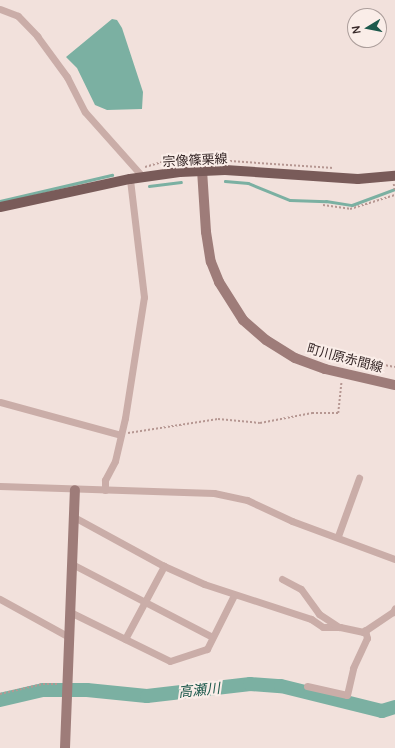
<!DOCTYPE html>
<html>
<head>
<meta charset="utf-8">
<style>
	body { margin:0 }
	#map { position:relative; width:395px; height:748px; overflow:hidden; background:#f2e1dc; font-family:Manrope,"Noto Sans JP",sans-serif }
	div>[style] { position:absolute }
	[style*='--x'] { left:calc(var(--x)*1px); top:calc(var(--y)*1px); width:calc(var(--w)*1px); rotate:calc(var(--a)*1deg) }
	.water>* { inset:0; background:#7bb0a2 }
	.stream>* { height:2.5px; margin:-1.25px; padding:0 1.25px; transform-origin:1.25px; border-radius:1.25px; background:#7bb0a2 }
	.river>* { height:14px; margin:-7px; padding:0 7px; transform-origin:7px; border-radius:7px; background:#7bb0a2 }
	.path>* { height:1.5px; margin-top:-0.75px; transform-origin:0; background:repeating-linear-gradient(90deg,#b69792 0 2px,transparent 0 4px) }
	.street>* { height:7px; margin:-3.5px; padding:0 3.5px; transform-origin:3.5px; border-radius:3.5px; background:#caada8 }
	.secondary>* { height:10px; margin:-5px; padding:0 5px; transform-origin:5px; border-radius:5px; background:#9e7c79 }
	.primary>* { height:10px; margin:-5px; padding:0 5px; transform-origin:5px; border-radius:5px; background:#795b59 }
	span { translate:-50% -50%; white-space:nowrap; text-align:center; line-height:1.15; -webkit-text-stroke:4px #faede8; paint-order:stroke }
	.street-label { font-size:13px; color:#372828 }
	.water-label { font-size:14px; color:#1d594c; font-style:italic }
	.north { position:absolute; left:347px; top:8px; width:40px; height:40px; box-sizing:border-box; background:#faede8; border:1px solid #ac9e9b; border-radius:50%; rotate:260deg; font-size:11px; font-weight:700; line-height:16px; text-align:center; color:#372828 }
	.north::after { content:''; display:block; margin:auto; width:14px; height:18px; background:#1d594c; clip-path:polygon(50% 0,100% 100%,50% 72%,0 100%) }
</style>
</head>
<body>
<div id="map">
	<div class="water">
		<div style="clip-path:polygon(112px 19px,117px 20px,122px 28px,143px 92px,142px 109px,107px 110px,95px 105px,77px 68px,66px 57px)"></div>
	</div>
	<div class="stream">
		<div style="--x:225;--y:181;--w:23;--a:5"></div>
		<div style="--x:248;--y:183;--w:45;--a:22"></div>
		<div style="--x:290;--y:200;--w:36;--a:2"></div>
		<div style="--x:326;--y:201;--w:26;--a:9"></div>
		<div style="--x:352;--y:205;--w:46;--a:-20.4"></div>
		<div style="--x:149;--y:186;--w:32;--a:-7"></div>
		<div style="--x:0;--y:201;--w:115;--a:-13.1"></div>
	</div>
	<div class="river">
		<div style="--x:0;--y:700;--w:44;--a:-13.1"></div>
		<div style="--x:43;--y:690;--w:44;--a:0"></div>
		<div style="--x:87;--y:690;--w:60;--a:5.7"></div>
		<div style="--x:147;--y:696;--w:104;--a:-6.6"></div>
		<div style="--x:250;--y:684;--w:31;--a:4"></div>
		<div style="--x:281;--y:686;--w:104;--a:13.9"></div>
		<div style="--x:382;--y:711;--w:14;--a:-17"></div>
	</div>
	<div class="path">
		<div style="--x:230;--y:161;--w:104;--a:3.9"></div>
		<div style="--x:145;--y:167;--w:26;--a:-16"></div>
		<div style="--x:170;--y:160;--w:54;--a:0"></div>
		<div style="--x:394;--y:184;--w:6;--a:81"></div>
		<div style="--x:323;--y:205;--w:27;--a:8"></div>
		<div style="--x:350;--y:209;--w:47;--a:-17.3"></div>
		<div style="--x:331;--y:355;--w:65;--a:10.6"></div>
		<div style="--x:343;--y:364;--w:6;--a:-90"></div>
		<div style="--x:128;--y:433;--w:91;--a:-8.8"></div>
		<div style="--x:218;--y:419;--w:42;--a:5.4"></div>
		<div style="--x:260;--y:423;--w:53;--a:-10.9"></div>
		<div style="--x:312;--y:413;--w:26;--a:0"></div>
		<div style="--x:338;--y:413;--w:31;--a:-84"></div>
		<div style="--x:0;--y:694;--w:44;--a:-13.1"></div>
		<div style="--x:43;--y:684;--w:16;--a:0"></div>
	</div>
	<div class="street">
		<div style="--x:0;--y:9;--w:19;--a:21"></div>
		<div style="--x:18;--y:16;--w:28;--a:46"></div>
		<div style="--x:37;--y:36;--w:51;--a:53.8"></div>
		<div style="--x:67;--y:77;--w:39;--a:63"></div>
		<div style="--x:85;--y:112;--w:87;--a:48.3"></div>
		<div style="--x:0;--y:402;--w:125;--a:15.3"></div>
		<div style="--x:0;--y:486;--w:214;--a:1.9"></div>
		<div style="--x:214;--y:493;--w:34;--a:12"></div>
		<div style="--x:247;--y:500;--w:50;--a:25"></div>
		<div style="--x:292;--y:521;--w:110;--a:20.3"></div>
		<div style="--x:105;--y:490;--w:10;--a:-90"></div>
		<div style="--x:105;--y:480;--w:21;--a:-62"></div>
		<div style="--x:115;--y:461;--w:44;--a:-76.9"></div>
		<div style="--x:125;--y:418;--w:122;--a:-81.1"></div>
		<div style="--x:144;--y:297;--w:119;--a:-96.8"></div>
		<div style="--x:74;--y:517;--w:102;--a:28.6"></div>
		<div style="--x:164;--y:566;--w:44;--a:24.2"></div>
		<div style="--x:204;--y:584;--w:113;--a:18.1"></div>
		<div style="--x:311;--y:619;--w:14;--a:34"></div>
		<div style="--x:323;--y:627;--w:17;--a:0"></div>
		<div style="--x:340;--y:627;--w:24;--a:12"></div>
		<div style="--x:363;--y:632;--w:36;--a:-34"></div>
		<div style="--x:393;--y:612;--w:4;--a:-63"></div>
		<div style="--x:338;--y:536;--w:62;--a:-70.1"></div>
		<div style="--x:72;--y:564;--w:158;--a:27.5"></div>
		<div style="--x:282;--y:579;--w:21;--a:28"></div>
		<div style="--x:301;--y:589;--w:31;--a:54"></div>
		<div style="--x:319;--y:614;--w:24;--a:33"></div>
		<div style="--x:0;--y:599;--w:79;--a:28.8"></div>
		<div style="--x:70;--y:612;--w:111;--a:26.1"></div>
		<div style="--x:170;--y:661;--w:39;--a:-18"></div>
		<div style="--x:207;--y:649;--w:60;--a:-63.4"></div>
		<div style="--x:125;--y:639;--w:83;--a:-61.9"></div>
		<div style="--x:307;--y:686;--w:41;--a:12.7"></div>
		<div style="--x:347;--y:695;--w:28;--a:-77"></div>
		<div style="--x:353;--y:668;--w:33;--a:-65"></div>
		<div style="--x:367;--y:638;--w:8;--a:-104"></div>
	</div>
	<div class="secondary">
		<div style="--x:202;--y:170;--w:62;--a:86.3"></div>
		<div style="--x:206;--y:232;--w:30;--a:81"></div>
		<div style="--x:211;--y:262;--w:22;--a:68"></div>
		<div style="--x:219;--y:282;--w:45;--a:57.7"></div>
		<div style="--x:243;--y:320;--w:30;--a:41"></div>
		<div style="--x:266;--y:340;--w:34;--a:32"></div>
		<div style="--x:295;--y:358;--w:32;--a:20"></div>
		<div style="--x:325;--y:369;--w:72;--a:12.9"></div>
		<div style="--x:65;--y:748;--w:258;--a:-87.8"></div>
	</div>
	<div class="primary">
		<div style="--x:0;--y:207;--w:133;--a:-12.2"></div>
		<div style="--x:130;--y:179;--w:50;--a:-8"></div>
		<div style="--x:180;--y:172;--w:45;--a:-2.5"></div>
		<div style="--x:225;--y:170;--w:133;--a:3.9"></div>
		<div style="--x:358;--y:179;--w:37;--a:-5"></div>
	</div>
	<div class="street-label">
		<span style="left:195px;top:160px;rotate:-3deg">宗像篠栗線</span>
		<span style="left:345px;top:358px;rotate:15deg">町川原赤間線</span>
	</div>
	<div class="water-label">
		<span style="left:199px;top:690px;rotate:-6deg">高瀬川</span>
	</div>
	<div class="north">N</div>
</div>
</body>
</html>
